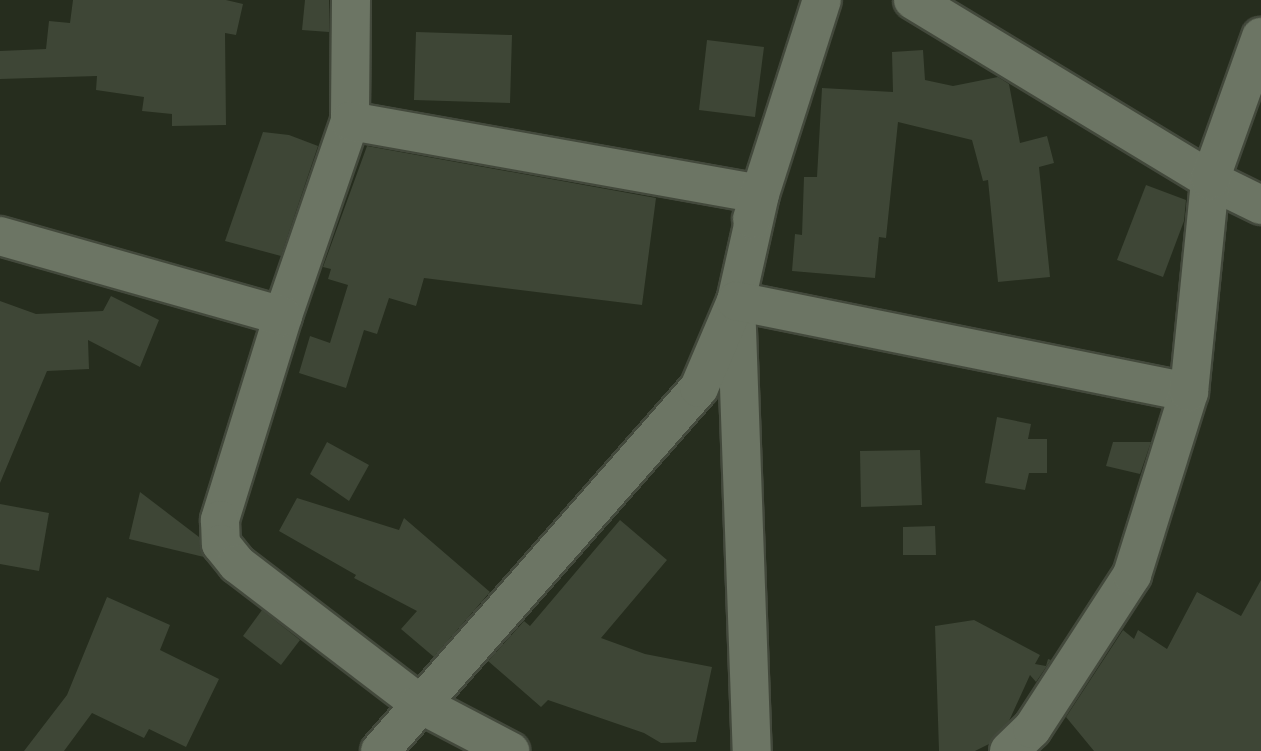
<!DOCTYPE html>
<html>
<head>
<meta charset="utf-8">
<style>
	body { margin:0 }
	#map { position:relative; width:1261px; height:751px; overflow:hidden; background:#262d1e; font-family:"Source Sans 3",sans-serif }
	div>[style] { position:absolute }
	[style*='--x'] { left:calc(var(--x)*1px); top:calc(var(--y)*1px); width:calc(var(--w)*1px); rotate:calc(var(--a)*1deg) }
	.building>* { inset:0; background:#3e4636 }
	.roads { filter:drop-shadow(2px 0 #43493c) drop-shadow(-2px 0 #43493c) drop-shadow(0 2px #43493c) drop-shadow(0 -2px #43493c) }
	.minor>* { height:38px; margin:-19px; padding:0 19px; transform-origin:19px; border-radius:19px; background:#6c7564 }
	span { translate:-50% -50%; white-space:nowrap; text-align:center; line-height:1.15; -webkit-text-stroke:5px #11140d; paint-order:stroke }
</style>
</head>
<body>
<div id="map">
	<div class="building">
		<div style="clip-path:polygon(73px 0,226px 0,243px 4px,236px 35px,225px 33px,226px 125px,172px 126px,172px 114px,142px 111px,144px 97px,96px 90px,97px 76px,0 79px,0 51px,46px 49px,49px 21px,70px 23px)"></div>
		<div style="clip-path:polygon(305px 0,329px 0,329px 32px,302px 30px)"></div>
		<div style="clip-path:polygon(416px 32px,512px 35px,510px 103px,414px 100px)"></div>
		<div style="clip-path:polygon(707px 40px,764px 47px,755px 117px,699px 110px)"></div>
		<div style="clip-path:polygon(923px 50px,925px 80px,953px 86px,998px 77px,1009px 84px,1020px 143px,1047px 136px,1054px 163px,1039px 167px,1050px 277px,998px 282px,988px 180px,983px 181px,972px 140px,898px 122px,886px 238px,879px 237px,875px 278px,792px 271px,795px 234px,802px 235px,804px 177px,817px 177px,822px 88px,893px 92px,892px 52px)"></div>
		<div style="clip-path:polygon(263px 132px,289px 135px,318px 146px,281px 256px,225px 241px)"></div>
		<div style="clip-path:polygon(367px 146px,656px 198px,642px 305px,424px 278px,416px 306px,389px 298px,377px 334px,364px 330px,346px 388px,299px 373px,310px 336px,330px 343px,348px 285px,328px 279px,331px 269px,323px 267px)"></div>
		<div style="clip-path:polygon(1146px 185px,1186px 200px,1184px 221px,1163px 277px,1117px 260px)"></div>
		<div style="clip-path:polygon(111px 296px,159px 320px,140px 367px,88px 340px,89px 369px,47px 371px,0 483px,0 301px,36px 314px,103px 311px)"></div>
		<div style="clip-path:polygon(997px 417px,1031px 424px,1028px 439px,1047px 439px,1047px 473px,1029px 473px,1025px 490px,985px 483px)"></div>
		<div style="clip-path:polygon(327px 442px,369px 465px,349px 501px,310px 474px)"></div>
		<div style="clip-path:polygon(1113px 442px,1151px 442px,1140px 474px,1106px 466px)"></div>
		<div style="clip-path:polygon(920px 450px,922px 505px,861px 507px,860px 451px)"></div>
		<div style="clip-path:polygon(140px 492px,199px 537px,204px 557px,129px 539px)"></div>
		<div style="clip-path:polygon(297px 498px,399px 530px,404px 518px,490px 592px,434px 657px,401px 629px,417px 611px,354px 578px,356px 575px,279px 531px)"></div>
		<div style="clip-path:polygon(0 504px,49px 513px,39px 571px,0 564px)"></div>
		<div style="clip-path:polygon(620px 520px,667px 560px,601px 638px,645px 654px,712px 667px,696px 742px,661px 743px,644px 733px,548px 700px,541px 707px,488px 661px,524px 621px,530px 626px)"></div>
		<div style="clip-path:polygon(935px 526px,936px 555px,903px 555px,903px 527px)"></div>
		<div style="clip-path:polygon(1261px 580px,1261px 751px,1094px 751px,1066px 717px,1123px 630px,1134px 639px,1138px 630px,1167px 649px,1197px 592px,1241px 616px)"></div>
		<div style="clip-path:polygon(107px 597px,170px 625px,160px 650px,219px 679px,186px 747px,149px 729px,144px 738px,92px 713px,64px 751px,24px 751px,67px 695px)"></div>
		<div style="clip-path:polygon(262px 610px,300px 640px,281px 665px,243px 636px)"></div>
		<div style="clip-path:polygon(974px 620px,1040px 655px,1035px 664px,1046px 666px,1048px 659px,1051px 660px,1036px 682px,1030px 675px,1009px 721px,989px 744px,975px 751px,939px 751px,935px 626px)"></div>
	</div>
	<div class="roads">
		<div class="minor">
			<div style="--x:351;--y:0;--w:121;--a:90.5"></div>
			<div style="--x:350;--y:121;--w:206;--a:109"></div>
			<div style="--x:283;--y:316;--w:214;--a:107.2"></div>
			<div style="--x:220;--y:520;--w:24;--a:88"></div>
			<div style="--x:221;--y:544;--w:26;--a:51"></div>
			<div style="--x:237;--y:564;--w:230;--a:37.4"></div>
			<div style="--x:420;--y:704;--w:102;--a:27.6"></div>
			<div style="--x:913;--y:0;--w:347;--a:31.2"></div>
			<div style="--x:1210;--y:180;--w:57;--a:26.1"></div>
			<div style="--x:350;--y:121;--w:416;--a:10.1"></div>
			<div style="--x:760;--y:194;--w:110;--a:102.6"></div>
			<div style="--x:736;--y:301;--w:450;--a:88"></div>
			<div style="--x:752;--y:219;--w:230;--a:-72.3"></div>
			<div style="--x:0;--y:236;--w:294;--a:15.8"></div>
			<div style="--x:380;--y:751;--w:483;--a:-48.7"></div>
			<div style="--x:699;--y:388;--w:95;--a:-67"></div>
			<div style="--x:736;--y:301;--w:462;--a:11.4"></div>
			<div style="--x:1009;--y:751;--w:32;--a:-44"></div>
			<div style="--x:1032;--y:729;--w:184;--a:-57"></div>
			<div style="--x:1132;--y:575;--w:192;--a:-72.7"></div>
			<div style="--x:1189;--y:392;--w:213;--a:-84.3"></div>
			<div style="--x:1210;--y:180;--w:152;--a:-70.4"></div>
		</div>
	</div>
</div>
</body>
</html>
